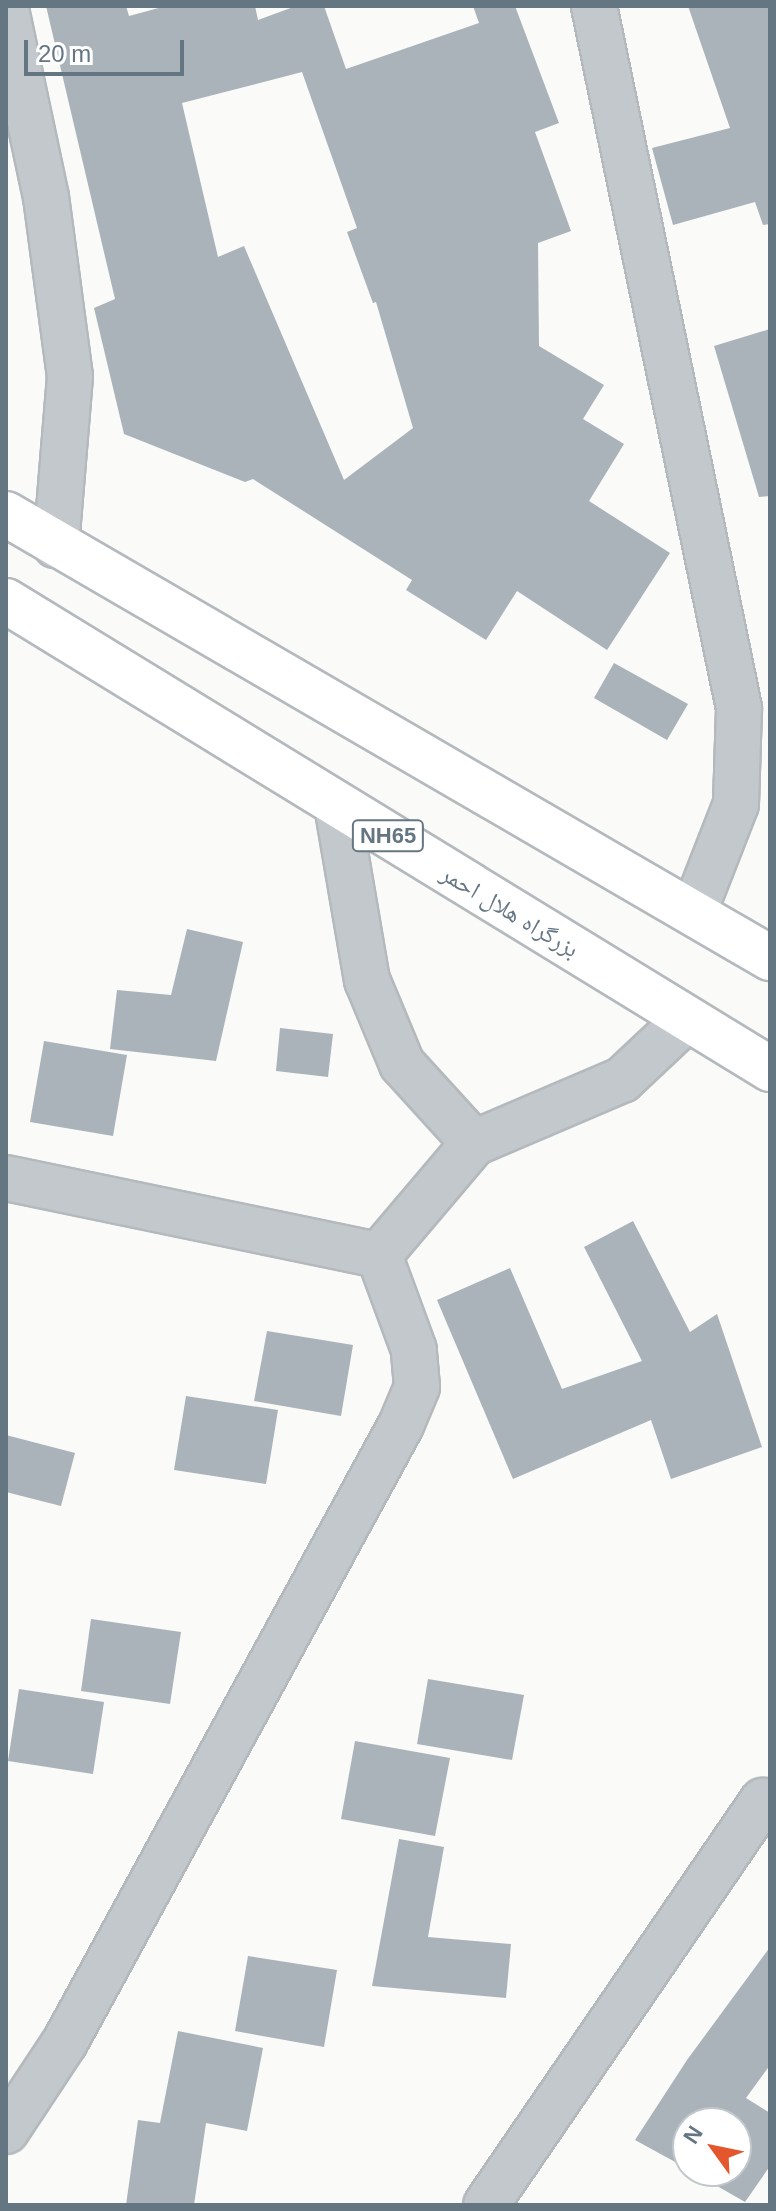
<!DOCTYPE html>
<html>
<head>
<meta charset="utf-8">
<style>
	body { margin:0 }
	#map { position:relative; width:776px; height:2211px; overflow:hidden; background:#fafaf8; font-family:Helvetica,"Noto Naskh Arabic",sans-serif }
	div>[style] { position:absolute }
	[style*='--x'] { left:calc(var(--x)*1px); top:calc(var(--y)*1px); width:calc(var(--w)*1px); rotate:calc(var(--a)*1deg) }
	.building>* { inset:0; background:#aab3b9 }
	.roads { filter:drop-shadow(2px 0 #b4b9bd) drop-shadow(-2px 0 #b4b9bd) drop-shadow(0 2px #b4b9bd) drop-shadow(0 -2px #b4b9bd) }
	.street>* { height:44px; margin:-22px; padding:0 22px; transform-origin:22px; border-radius:22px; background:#c3c8cc }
	.highway>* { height:44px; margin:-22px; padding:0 22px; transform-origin:22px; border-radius:22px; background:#fff }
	span { translate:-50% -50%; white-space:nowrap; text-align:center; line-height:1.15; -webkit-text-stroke:8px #fff; paint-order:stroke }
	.shield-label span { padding:2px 6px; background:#fff; border:2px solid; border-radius:6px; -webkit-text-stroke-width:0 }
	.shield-label { font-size:22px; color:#657683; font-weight:700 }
	.street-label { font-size:24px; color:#657683 }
	.frame { position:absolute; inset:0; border:8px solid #657683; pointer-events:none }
	.north { position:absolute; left:672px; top:2107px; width:80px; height:80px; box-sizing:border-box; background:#fff; border:2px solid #c1c8cd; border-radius:50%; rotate:303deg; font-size:22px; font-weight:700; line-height:32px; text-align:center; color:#657683 }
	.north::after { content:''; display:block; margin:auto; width:28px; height:36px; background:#e4572e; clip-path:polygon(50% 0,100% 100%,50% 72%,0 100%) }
	.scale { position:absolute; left:24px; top:40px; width:160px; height:36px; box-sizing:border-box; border:4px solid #657683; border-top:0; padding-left:10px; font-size:24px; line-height:28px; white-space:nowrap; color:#657683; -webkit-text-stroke:6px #fff; paint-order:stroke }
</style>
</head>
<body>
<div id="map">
	<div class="building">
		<div style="clip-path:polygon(evenodd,46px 6px,126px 6px,129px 16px,166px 6px,255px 6px,258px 20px,296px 6px,324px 6px,346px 69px,479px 23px,473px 6px,515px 6px,559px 123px,535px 132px,571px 231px,538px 243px,539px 346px,604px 385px,583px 419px,624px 444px,589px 501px,670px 553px,607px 650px,517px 591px,486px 640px,406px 590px,412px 580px,253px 479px,245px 482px,124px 434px,94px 308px,115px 299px,46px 6px,302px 72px,357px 228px,347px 232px,373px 303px,376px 302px,413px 428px,344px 480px,244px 246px,218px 257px,182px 103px,302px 72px)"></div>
		<div style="clip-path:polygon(688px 6px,770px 6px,770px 224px,763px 225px,755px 202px,673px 225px,652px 148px,730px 128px)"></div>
		<div style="clip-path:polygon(770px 329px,770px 496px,759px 497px,714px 346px)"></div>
		<div style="clip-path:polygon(614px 663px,688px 704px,667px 740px,594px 698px)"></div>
		<div style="clip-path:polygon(187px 929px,243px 942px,216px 1061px,110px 1049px,117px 990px,171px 995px)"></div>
		<div style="clip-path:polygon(280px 1028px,333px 1034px,328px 1077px,276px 1071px)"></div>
		<div style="clip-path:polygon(44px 1041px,127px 1055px,113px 1136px,30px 1122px)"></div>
		<div style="clip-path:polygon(633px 1221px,690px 1332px,717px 1314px,762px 1447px,671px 1479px,651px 1420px,513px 1479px,437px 1300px,510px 1268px,562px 1389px,642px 1361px,584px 1247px)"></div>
		<div style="clip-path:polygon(267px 1331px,353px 1345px,341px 1416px,254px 1401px)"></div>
		<div style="clip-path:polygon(186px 1396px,278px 1410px,266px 1484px,174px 1470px)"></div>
		<div style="clip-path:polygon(6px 1435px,75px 1453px,61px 1506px,6px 1492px)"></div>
		<div style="clip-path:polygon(91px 1619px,181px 1632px,170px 1704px,81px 1691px)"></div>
		<div style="clip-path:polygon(428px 1679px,524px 1695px,512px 1760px,417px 1744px)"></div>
		<div style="clip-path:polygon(19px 1689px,104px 1702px,93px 1774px,8px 1761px)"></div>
		<div style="clip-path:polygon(355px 1741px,450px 1758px,435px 1836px,341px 1819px)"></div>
		<div style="clip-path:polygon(399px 1839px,444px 1847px,428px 1937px,511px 1944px,506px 1998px,372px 1986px)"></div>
		<div style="clip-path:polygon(770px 1947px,770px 2065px,746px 2098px,770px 2113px,770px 2166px,745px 2202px,691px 2171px,736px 2171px,736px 2123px,688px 2123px,688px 2169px,635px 2140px,687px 2060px)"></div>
		<div style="clip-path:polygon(248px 1956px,337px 1970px,324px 2047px,235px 2031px)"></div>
		<div style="clip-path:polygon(178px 2031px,263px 2048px,247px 2131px,206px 2123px,194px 2205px,126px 2205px,138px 2120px,160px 2123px)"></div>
	</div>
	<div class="roads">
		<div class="street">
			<div style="--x:594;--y:6;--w:717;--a:78.33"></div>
			<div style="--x:739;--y:708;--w:96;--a:91.8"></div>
			<div style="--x:736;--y:804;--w:116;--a:111.3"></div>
			<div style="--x:6;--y:9;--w:192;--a:78"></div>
			<div style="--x:46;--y:197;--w:181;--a:82.4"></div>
			<div style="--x:70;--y:376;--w:170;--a:94.7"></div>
			<div style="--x:337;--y:805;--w:178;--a:80.3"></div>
			<div style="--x:367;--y:980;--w:91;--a:67.4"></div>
			<div style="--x:402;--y:1064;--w:107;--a:47.7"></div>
			<div style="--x:6;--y:1178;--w:381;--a:11.7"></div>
			<div style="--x:379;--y:1255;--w:147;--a:-49.7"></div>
			<div style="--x:474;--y:1143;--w:161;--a:-23.1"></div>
			<div style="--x:622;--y:1080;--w:89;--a:-43.2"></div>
			<div style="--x:6;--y:2131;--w:107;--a:-56.5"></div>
			<div style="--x:65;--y:2042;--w:703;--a:-61.43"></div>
			<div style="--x:401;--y:1425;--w:41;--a:-67.2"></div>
			<div style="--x:417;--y:1387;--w:37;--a:-95"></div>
			<div style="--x:414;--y:1350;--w:101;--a:-110.2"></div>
			<div style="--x:486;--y:2205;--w:490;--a:-55.6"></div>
		</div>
		<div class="highway">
			<div style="--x:6;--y:514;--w:884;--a:30.16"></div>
			<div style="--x:6;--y:601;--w:896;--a:31.49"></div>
		</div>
	</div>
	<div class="shield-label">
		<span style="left:388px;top:836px">NH65</span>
	</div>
	<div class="street-label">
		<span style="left:510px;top:911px;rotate:31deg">بزرگراه هلال احمر</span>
	</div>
	<div class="frame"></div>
	<div class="north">N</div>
	<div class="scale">20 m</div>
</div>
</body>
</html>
